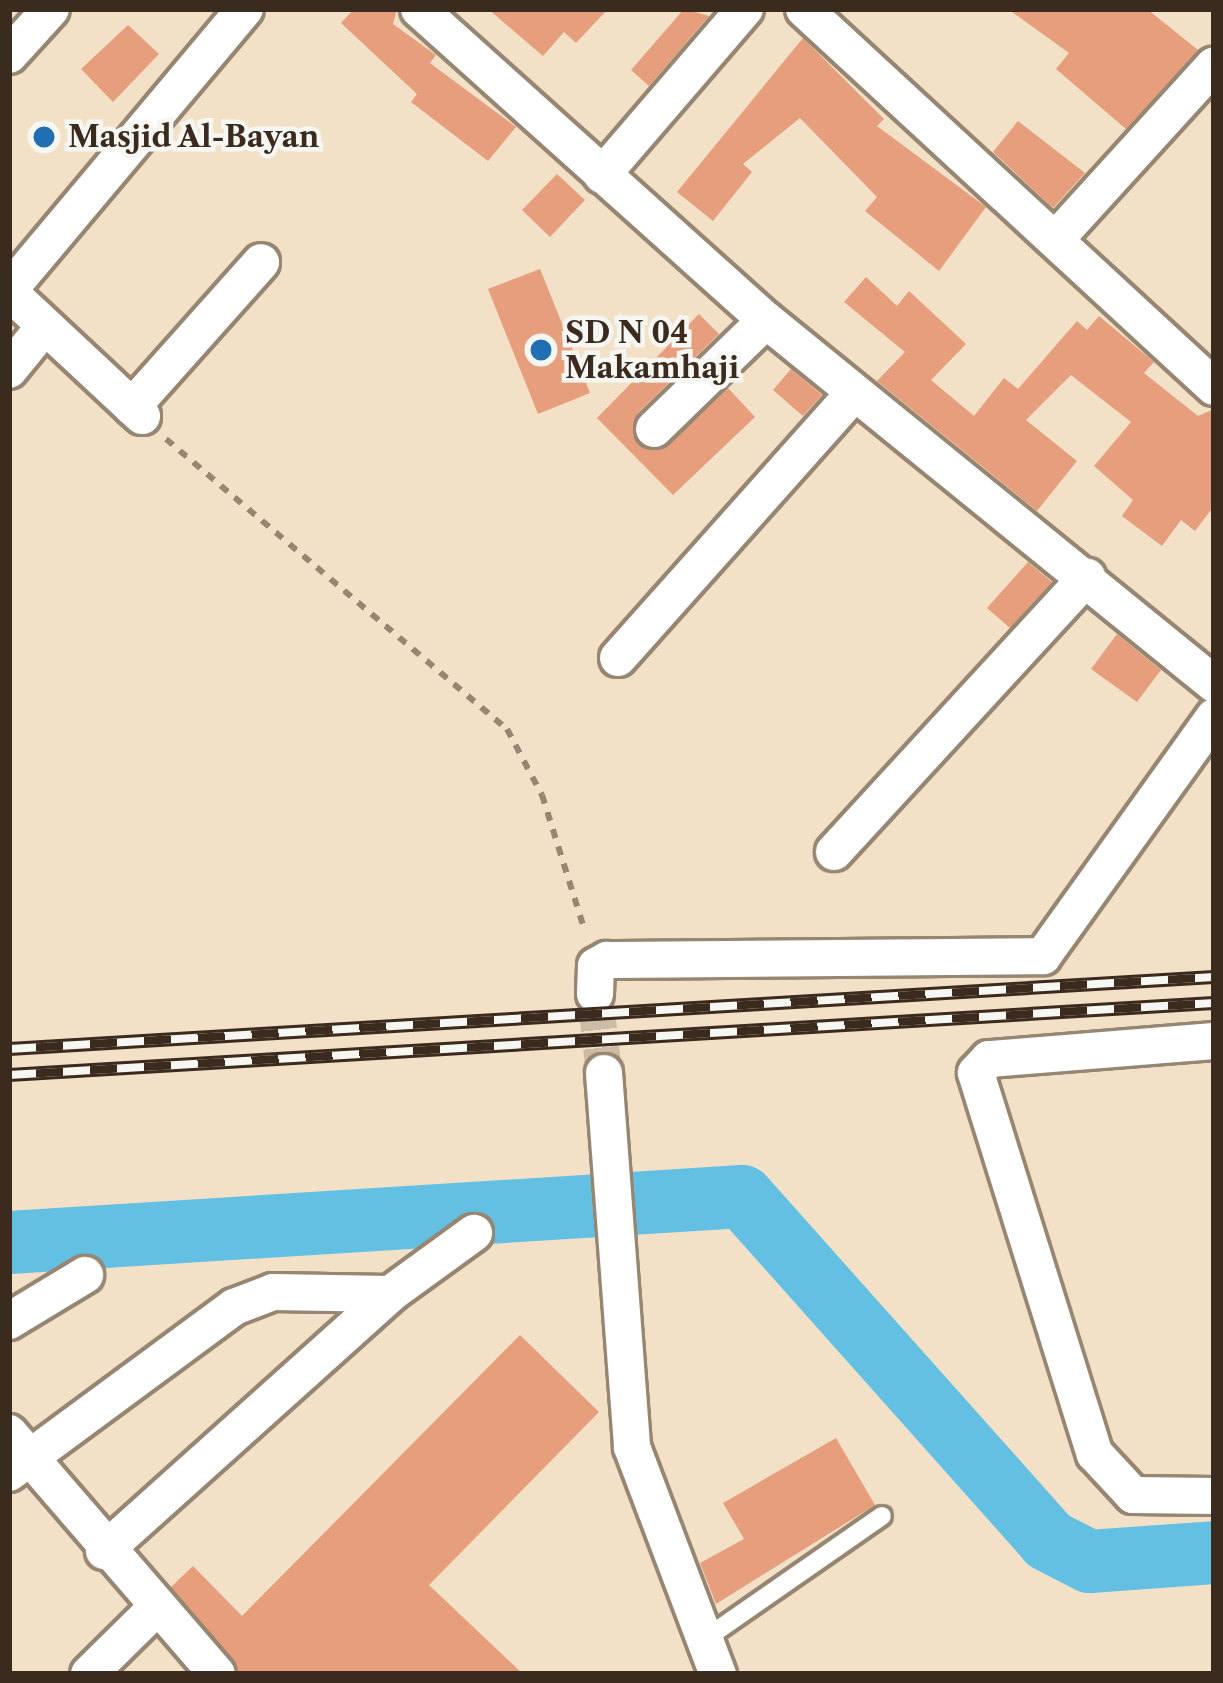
<!DOCTYPE html>
<html>
<head>
<meta charset="utf-8">
<style>
	body { margin:0 }
	#map { position:relative; width:1223px; height:1683px; overflow:hidden; background:#f2e1c7; font-family:"Libre Caslon Text",serif }
	div>[style] { position:absolute }
	[style*='--x'] { left:calc(var(--x)*1px); top:calc(var(--y)*1px); width:calc(var(--w)*1px); rotate:calc(var(--a)*1deg) }
	.river>* { height:63px; margin:-31.5px; padding:0 31.5px; transform-origin:31.5px; border-radius:31.5px; background:#64c0e2 }
	.building>* { inset:0; background:#e69e7d }
	.street-tunnel>* { height:36px; margin-top:-18px; transform-origin:0; background:repeating-linear-gradient(90deg,#cdbca5 0 36px,transparent 0 54px) }
	.path>* { height:6px; margin-top:-3px; transform-origin:0; background:repeating-linear-gradient(90deg,#968672 0 9px,transparent 0 18px) }
	.roads { filter:drop-shadow(3px 0 #968672) drop-shadow(-3px 0 #968672) drop-shadow(0 3px #968672) drop-shadow(0 -3px #968672) }
	.lane>* { height:18px; margin:-9px; padding:0 9px; transform-origin:9px; border-radius:9px; background:#fff }
	.street>* { height:36px; margin:-18px; padding:0 18px; transform-origin:18px; border-radius:18px; background:#fff }
	.rail>* { height:14px; margin-top:-7px; transform-origin:0; background:repeating-linear-gradient(90deg,#f6f6f2 0 27px,#3b2a1e 0 54px); box-sizing:border-box; border-block:3px solid #3b2a1e }
	.dots>* { width:33px; height:33px; translate:-50% -50%; box-sizing:border-box; border:6px solid #f6f6f2; border-radius:50% }
	span { translate:-50% -50%; white-space:nowrap; text-align:center; line-height:1.15; -webkit-text-stroke:9px #f6f6f2; paint-order:stroke }
	.poi-label { font-size:30px; color:#3b2a1e; font-weight:700 }
	.left { translate:0 -50%; text-align:left }
	.frame { position:absolute; inset:0; border:12px solid #3b2a1e; pointer-events:none }
</style>
</head>
<body>
<div id="map">
	<div class="river">
		<div style="--x:9;--y:1242;--w:734;--a:-3.59"></div>
		<div style="--x:742;--y:1196;--w:460;--a:48.3"></div>
		<div style="--x:1048;--y:1540;--w:46;--a:27.1"></div>
		<div style="--x:1089;--y:1561;--w:125;--a:-4.1"></div>
	</div>
	<div class="building">
		<div style="clip-path:polygon(354px 9px,397px 9px,393px 24px,436px 55px,430px 63px,516px 127px,488px 161px,411px 102px,417px 94px,341px 23px)"></div>
		<div style="clip-path:polygon(488px 9px,608px 9px,576px 43px,564px 32px,543px 56px)"></div>
		<div style="clip-path:polygon(684px 9px,709px 16px,649px 86px,631px 70px)"></div>
		<div style="clip-path:polygon(1008px 9px,1147px 9px,1198px 50px,1126px 129px,1056px 69px,1069px 53px)"></div>
		<div style="clip-path:polygon(128px 25px,159px 54px,113px 102px,81px 69px)"></div>
		<div style="clip-path:polygon(803px 38px,884px 119px,877px 126px,986px 207px,939px 271px,865px 211px,877px 197px,800px 118px,743px 164px,752px 172px,713px 221px,677px 192px)"></div>
		<div style="clip-path:polygon(1018px 121px,1085px 173px,1053px 208px,993px 152px)"></div>
		<div style="clip-path:polygon(557px 174px,585px 200px,550px 237px,522px 210px)"></div>
		<div style="clip-path:polygon(540px 269px,590px 393px,538px 414px,488px 289px)"></div>
		<div style="clip-path:polygon(866px 277px,897px 306px,909px 291px,966px 344px,931px 380px,974px 416px,1004px 378px,1018px 389px,1077px 321px,1087px 330px,1099px 316px,1154px 362px,1144px 373px,1198px 416px,1214px 409px,1214px 506px,1195px 531px,1181px 520px,1162px 546px,1122px 516px,1133px 500px,1094px 466px,1131px 422px,1071px 375px,1026px 420px,1077px 461px,1037px 511px,877px 381px,905px 352px,844px 302px)"></div>
		<div style="clip-path:polygon(699px 314px,719px 334px,638px 413px,633px 436px,661px 450px,728px 388px,755px 417px,673px 495px,597px 418px)"></div>
		<div style="clip-path:polygon(791px 369px,822px 395px,803px 416px,773px 390px)"></div>
		<div style="clip-path:polygon(1028px 562px,1052px 582px,1010px 628px,987px 608px)"></div>
		<div style="clip-path:polygon(1117px 634px,1161px 670px,1137px 702px,1091px 669px)"></div>
		<div style="clip-path:polygon(520px 1335px,599px 1412px,429px 1585px,523px 1674px,239px 1674px,171px 1587px,193px 1566px,242px 1616px)"></div>
		<div style="clip-path:polygon(836px 1438px,875px 1505px,716px 1604px,700px 1563px,744px 1539px,723px 1503px)"></div>
	</div>
	<div class="street-tunnel">
		<div style="--x:595;--y:994;--w:80;--a:83.5"></div>
	</div>
	<div class="path">
		<div style="--x:166;--y:439;--w:448;--a:40.4"></div>
		<div style="--x:507;--y:729;--w:75;--a:62.1"></div>
		<div style="--x:542;--y:795;--w:143;--a:72.5"></div>
	</div>
	<div class="roads">
		<div class="lane">
			<div style="--x:702;--y:1641;--w:219;--a:-34.8"></div>
		</div>
		<div class="street">
			<div style="--x:419;--y:9;--w:466;--a:41.9"></div>
			<div style="--x:766;--y:320;--w:577;--a:39.09"></div>
			<div style="--x:804;--y:9;--w:558;--a:42.67"></div>
			<div style="--x:9;--y:55;--w:62;--a:-47.6"></div>
			<div style="--x:602;--y:175;--w:219;--a:-49.3"></div>
			<div style="--x:1055;--y:240;--w:236;--a:-47.7"></div>
			<div style="--x:9;--y:290;--w:367;--a:-50"></div>
			<div style="--x:9;--y:292;--w:182;--a:43"></div>
			<div style="--x:9;--y:370;--w:55;--a:-50.9"></div>
			<div style="--x:132;--y:407;--w:194;--a:-48.3"></div>
			<div style="--x:654;--y:429;--w:156;--a:-44.2"></div>
			<div style="--x:618;--y:658;--w:353;--a:-48.3"></div>
			<div style="--x:834;--y:852;--w:374;--a:-47.4"></div>
			<div style="--x:595;--y:994;--w:28;--a:-88"></div>
			<div style="--x:596;--y:966;--w:13;--a:-29"></div>
			<div style="--x:607;--y:960;--w:436;--a:-0.5"></div>
			<div style="--x:1043;--y:956;--w:294;--a:-54.4"></div>
			<div style="--x:1214;--y:1041;--w:226;--a:175.4"></div>
			<div style="--x:989;--y:1059;--w:19;--a:133"></div>
			<div style="--x:976;--y:1073;--w:399;--a:72.7"></div>
			<div style="--x:1095;--y:1454;--w:56;--a:47.2"></div>
			<div style="--x:1133;--y:1495;--w:81;--a:0.7"></div>
			<div style="--x:604;--y:1073;--w:375;--a:85.7"></div>
			<div style="--x:632;--y:1447;--w:243;--a:69.3"></div>
			<div style="--x:9;--y:1321;--w:89;--a:-31.2"></div>
			<div style="--x:9;--y:1433;--w:318;--a:49.2"></div>
			<div style="--x:9;--y:1473;--w:280;--a:-36.4"></div>
			<div style="--x:234;--y:1307;--w:42;--a:-21"></div>
			<div style="--x:273;--y:1292;--w:117;--a:1"></div>
			<div style="--x:390;--y:1294;--w:104;--a:-36"></div>
			<div style="--x:104;--y:1551;--w:385;--a:-41.9"></div>
			<div style="--x:89;--y:1674;--w:94;--a:-44.6"></div>
		</div>
	</div>
	<div class="rail">
		<div style="--x:9;--y:1049;--w:1207;--a:-3.42"></div>
		<div style="--x:9;--y:1075;--w:1207;--a:-3.42"></div>
	</div>
	<div class="dots">
		<div style="left:44px;top:137px;background:#1f6fb2"></div>
		<div style="left:541px;top:350px;background:#1f6fb2"></div>
	</div>
	<div class="poi-label">
		<span class="left" style="left:68px;top:137px">Masjid Al-Bayan</span>
		<span class="left" style="left:565px;top:350px">SD N 04<br>Makamhaji</span>
	</div>
	<div class="frame"></div>
</div>
</body>
</html>
